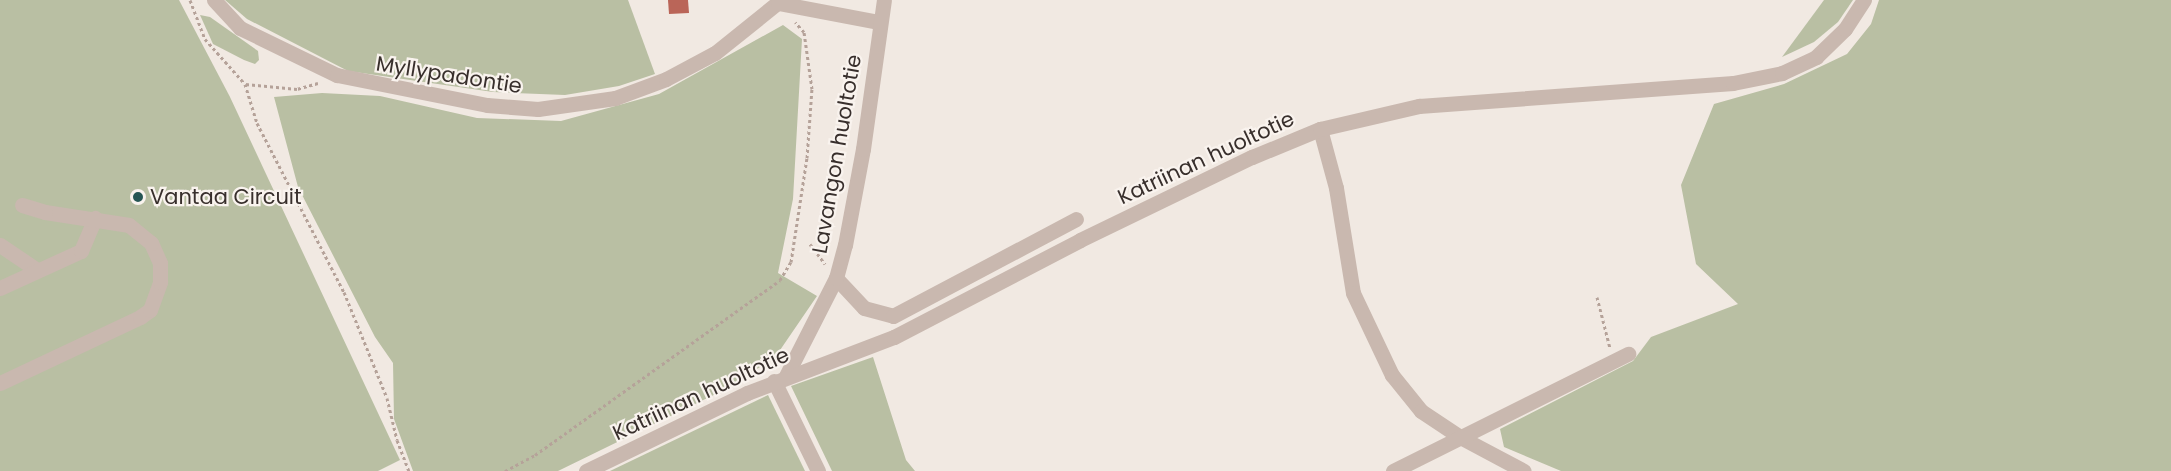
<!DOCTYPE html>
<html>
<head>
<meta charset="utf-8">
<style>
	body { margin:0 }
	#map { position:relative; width:2171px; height:471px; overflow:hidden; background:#f1e9e2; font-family:Poppins,sans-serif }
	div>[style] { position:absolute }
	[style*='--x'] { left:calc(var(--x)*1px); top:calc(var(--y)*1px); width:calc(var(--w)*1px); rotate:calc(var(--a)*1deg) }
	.green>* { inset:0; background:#b9bfa3 }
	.building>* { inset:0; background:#ba6558 }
	.path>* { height:3px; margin-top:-1.5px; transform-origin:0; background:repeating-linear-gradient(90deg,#b5a299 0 3px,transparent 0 6px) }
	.minor>* { height:15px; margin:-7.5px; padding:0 7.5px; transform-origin:7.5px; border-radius:7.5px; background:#c9b8af }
	.dots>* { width:16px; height:16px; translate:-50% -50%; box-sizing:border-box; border:3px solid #f9f3ee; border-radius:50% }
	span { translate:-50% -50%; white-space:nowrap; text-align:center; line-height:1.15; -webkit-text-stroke:4.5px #f9f3ee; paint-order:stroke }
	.street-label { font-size:21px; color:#382f2c }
	.poi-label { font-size:21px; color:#382f2c }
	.left { translate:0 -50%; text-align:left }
</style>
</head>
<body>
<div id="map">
	<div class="green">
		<div style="clip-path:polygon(0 0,179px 0,230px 97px,400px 460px,378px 471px,0 471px)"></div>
		<div style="clip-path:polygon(225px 0,628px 0,655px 74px,619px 86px,565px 95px,493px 92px,348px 71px,247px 19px)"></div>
		<div style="clip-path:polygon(1824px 0,1853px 0,1838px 22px,1814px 42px,1782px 57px)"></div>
		<div style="clip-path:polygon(1879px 0,2171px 0,2171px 471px,1561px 471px,1504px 447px,1500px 429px,1633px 361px,1651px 337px,1738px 304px,1696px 264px,1681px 185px,1714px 104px,1784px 84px,1847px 54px,1871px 24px)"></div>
		<div style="clip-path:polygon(200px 15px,210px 17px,258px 51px,259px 60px,255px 64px,244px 60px,213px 44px)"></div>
		<div style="clip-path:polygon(783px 25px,802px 39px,793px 199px,778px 273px,817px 296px,776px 356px,734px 385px,558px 471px,413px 471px,394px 419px,393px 363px,375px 337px,298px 187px,274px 97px,322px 93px,380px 96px,477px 118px,561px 121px,659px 94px)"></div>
		<div style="clip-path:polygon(873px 357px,906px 460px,915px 471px,832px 471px,791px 386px)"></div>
		<div style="clip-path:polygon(768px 395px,805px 471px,610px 471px)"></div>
	</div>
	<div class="building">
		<div style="clip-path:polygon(668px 0,688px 0,689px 13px,669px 14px)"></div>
	</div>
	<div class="path">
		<div style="--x:190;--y:0;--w:42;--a:69"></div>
		<div style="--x:205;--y:39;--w:60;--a:48.4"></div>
		<div style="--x:318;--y:83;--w:22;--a:164"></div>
		<div style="--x:297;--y:89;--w:52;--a:-174.5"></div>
		<div style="--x:245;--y:84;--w:41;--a:72.9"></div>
		<div style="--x:257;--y:123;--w:190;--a:62.8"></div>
		<div style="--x:344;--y:292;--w:114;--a:67.9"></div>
		<div style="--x:387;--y:398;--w:43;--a:76.6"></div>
		<div style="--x:397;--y:440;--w:33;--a:69"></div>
		<div style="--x:810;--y:244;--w:25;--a:53"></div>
		<div style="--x:1597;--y:297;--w:53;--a:75.7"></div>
		<div style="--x:505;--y:471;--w:34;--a:-28"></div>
		<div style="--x:535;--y:455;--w:301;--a:-35.5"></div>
		<div style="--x:780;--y:280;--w:21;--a:-59"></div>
		<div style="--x:791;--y:262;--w:105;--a:-81.3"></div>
		<div style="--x:807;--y:158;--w:69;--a:-85.9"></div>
		<div style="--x:812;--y:89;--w:58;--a:-98"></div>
		<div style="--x:804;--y:32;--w:13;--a:-132"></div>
	</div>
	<div class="minor">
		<div style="--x:214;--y:0;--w:38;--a:47"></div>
		<div style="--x:240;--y:28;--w:108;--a:25.9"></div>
		<div style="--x:337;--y:75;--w:153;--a:11.3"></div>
		<div style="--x:487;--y:105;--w:51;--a:4.5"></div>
		<div style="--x:538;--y:109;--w:78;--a:-8.1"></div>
		<div style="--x:615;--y:98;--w:54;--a:-20.4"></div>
		<div style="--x:666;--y:79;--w:55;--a:-28"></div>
		<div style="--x:715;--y:53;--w:85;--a:-38.8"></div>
		<div style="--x:778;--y:3;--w:103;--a:10.7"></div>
		<div style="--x:1320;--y:129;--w:61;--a:74.8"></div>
		<div style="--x:1336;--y:188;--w:106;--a:80.8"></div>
		<div style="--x:1353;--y:293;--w:91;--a:64.6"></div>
		<div style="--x:1392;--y:375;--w:46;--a:51.1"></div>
		<div style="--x:1421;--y:411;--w:47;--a:33.7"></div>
		<div style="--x:1460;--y:437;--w:72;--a:28"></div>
		<div style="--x:0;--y:245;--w:45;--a:34"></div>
		<div style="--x:836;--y:278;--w:41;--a:47"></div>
		<div style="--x:864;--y:308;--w:30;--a:15"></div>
		<div style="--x:893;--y:316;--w:207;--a:-27.9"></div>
		<div style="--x:0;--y:288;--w:89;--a:-24.6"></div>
		<div style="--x:81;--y:251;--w:36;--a:-67"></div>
		<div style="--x:786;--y:376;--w:110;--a:-63"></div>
		<div style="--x:836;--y:278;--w:34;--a:-75"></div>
		<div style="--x:845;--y:245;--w:98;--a:-79.4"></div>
		<div style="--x:863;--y:149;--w:150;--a:-82"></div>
		<div style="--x:774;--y:381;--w:100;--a:63.9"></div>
		<div style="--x:0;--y:383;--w:155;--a:-25.2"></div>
		<div style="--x:140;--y:317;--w:12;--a:-35"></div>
		<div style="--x:150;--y:310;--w:30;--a:-70"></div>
		<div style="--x:160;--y:282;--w:19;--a:-90"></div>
		<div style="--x:160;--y:263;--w:22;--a:-114"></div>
		<div style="--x:151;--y:243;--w:28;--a:-141"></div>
		<div style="--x:129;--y:225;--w:85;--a:-171.2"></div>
		<div style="--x:45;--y:212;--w:24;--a:-163"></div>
		<div style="--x:586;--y:471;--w:179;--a:-25.8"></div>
		<div style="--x:747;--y:393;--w:157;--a:-20.9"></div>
		<div style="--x:894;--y:337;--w:210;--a:-27.5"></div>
		<div style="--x:1080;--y:240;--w:191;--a:-25.8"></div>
		<div style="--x:1252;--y:157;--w:74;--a:-22.4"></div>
		<div style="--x:1320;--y:129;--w:102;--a:-13.1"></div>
		<div style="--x:1419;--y:106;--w:315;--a:-4.2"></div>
		<div style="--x:1733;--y:83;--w:50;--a:-11.5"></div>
		<div style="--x:1782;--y:73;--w:38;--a:-25"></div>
		<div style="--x:1816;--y:57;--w:40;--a:-44"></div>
		<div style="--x:1845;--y:29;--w:35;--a:-57"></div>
		<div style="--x:1393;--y:471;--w:263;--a:-26.5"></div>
	</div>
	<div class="dots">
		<div style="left:138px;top:197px;background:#265654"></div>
	</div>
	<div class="street-label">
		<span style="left:449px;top:75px;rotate:9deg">Myllypadontie</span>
		<span style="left:837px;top:154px;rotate:-80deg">Lavangon huoltotie</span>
		<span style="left:1206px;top:158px;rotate:-25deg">Katriinan huoltotie</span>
		<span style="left:701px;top:394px;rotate:-25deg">Katriinan huoltotie</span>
	</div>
	<div class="poi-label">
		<span class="left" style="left:150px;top:197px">Vantaa Circuit</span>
	</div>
</div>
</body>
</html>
